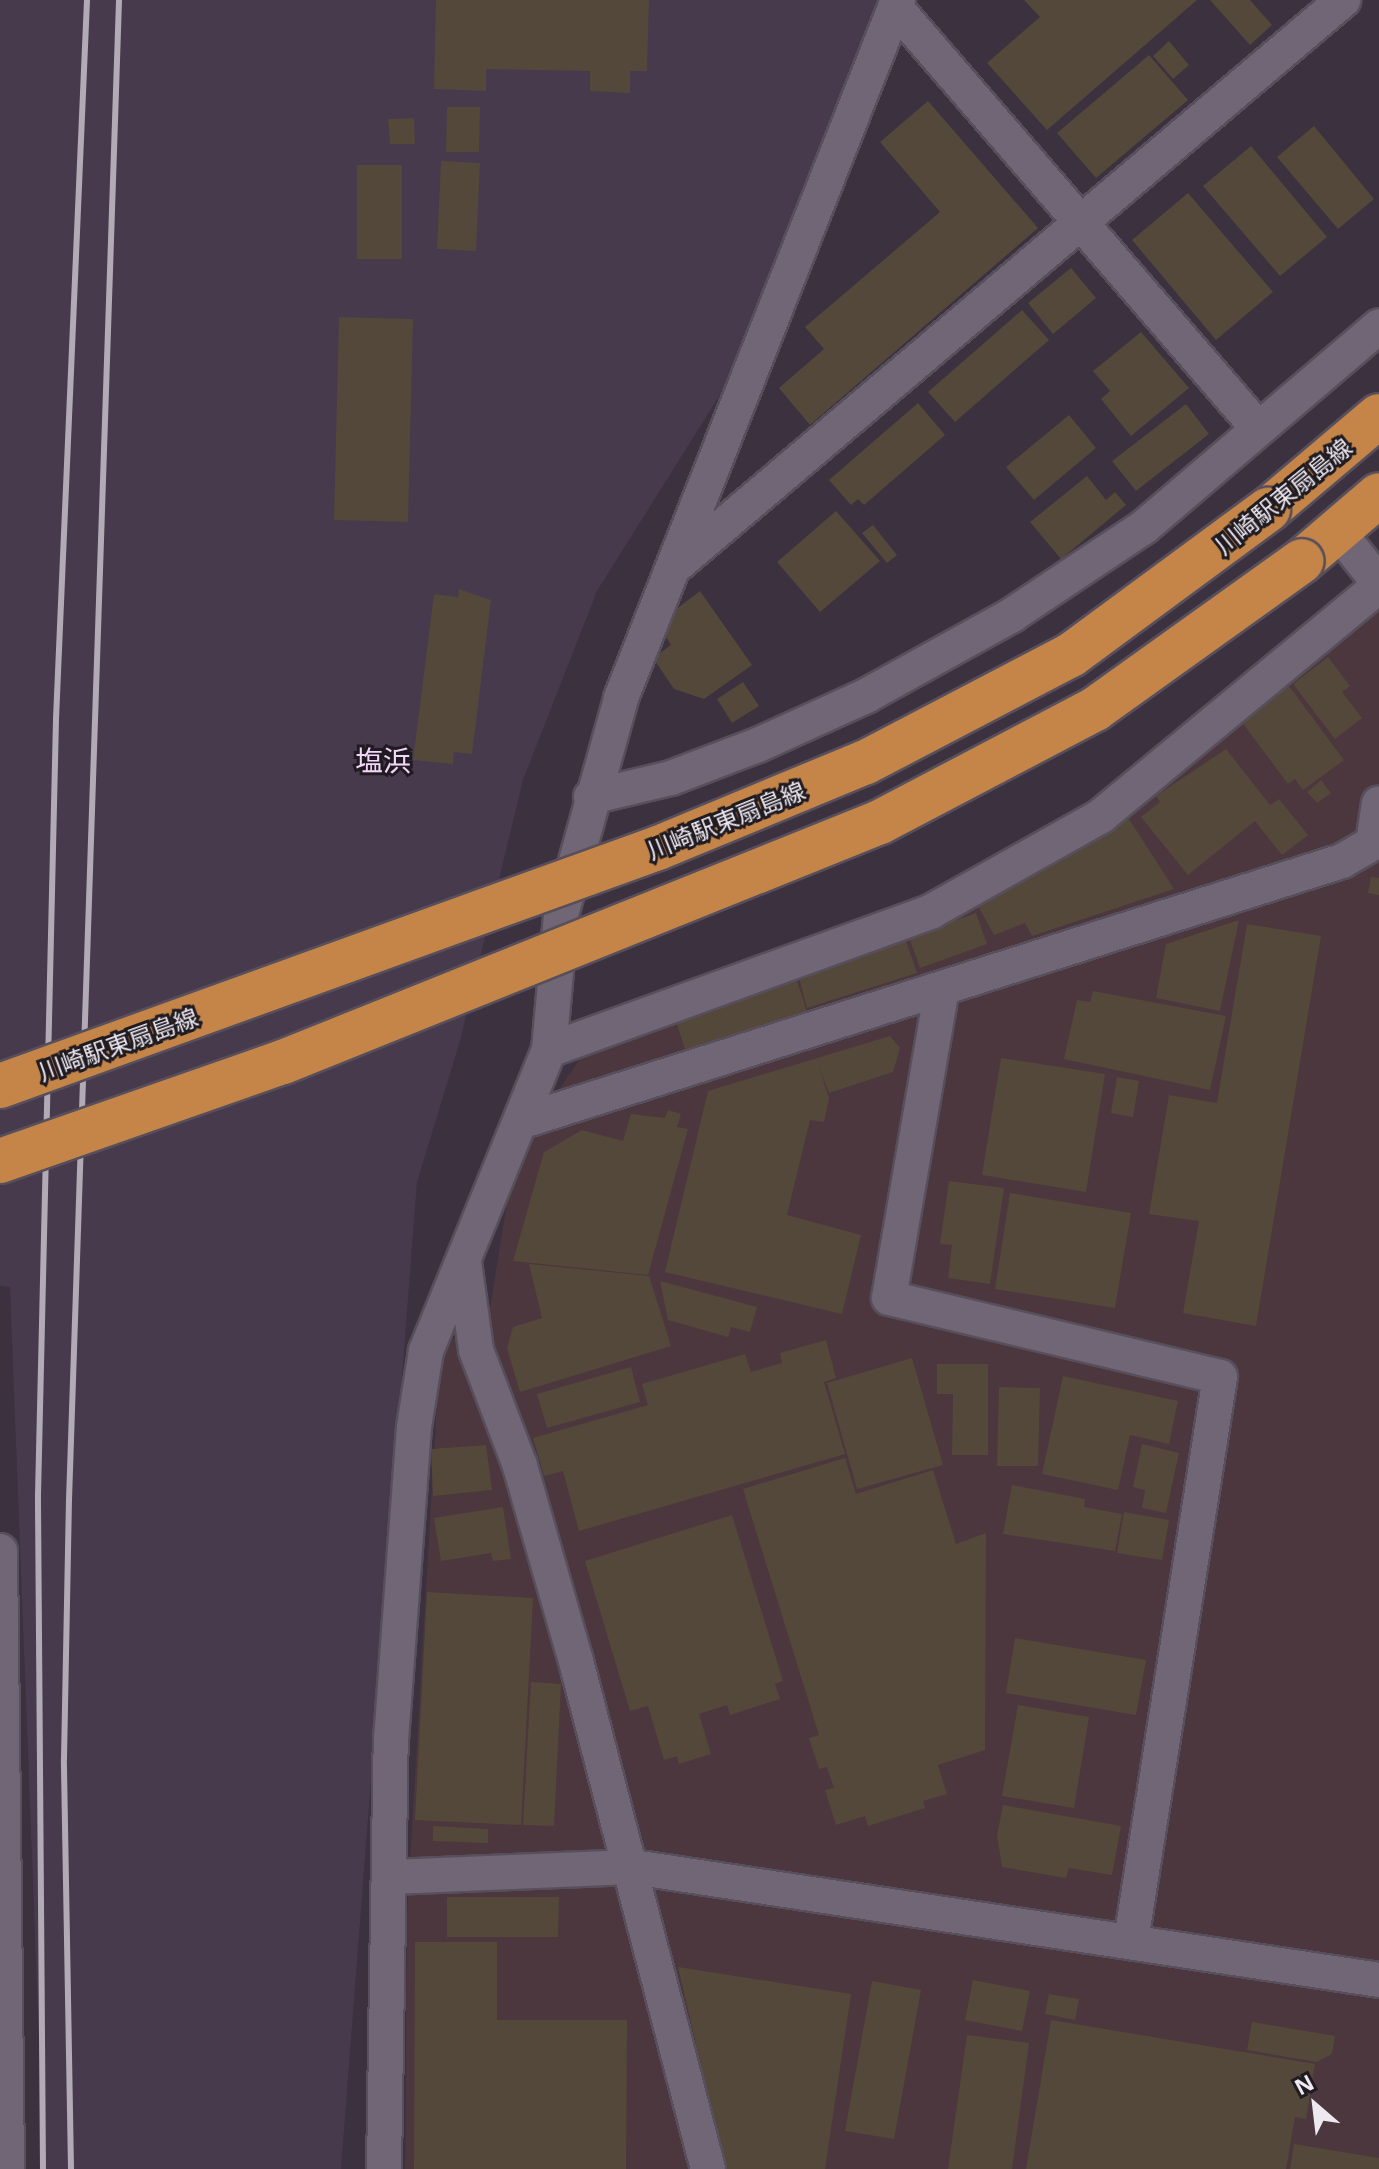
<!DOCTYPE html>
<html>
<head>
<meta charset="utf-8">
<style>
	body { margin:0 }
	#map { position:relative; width:1379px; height:2169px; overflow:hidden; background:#3b313f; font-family:"Open Sans","Noto Sans JP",sans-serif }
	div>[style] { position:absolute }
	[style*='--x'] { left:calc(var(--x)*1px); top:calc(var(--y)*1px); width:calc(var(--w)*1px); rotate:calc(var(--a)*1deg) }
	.built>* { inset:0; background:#463a4c }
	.industrial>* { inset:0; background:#4b373d }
	.building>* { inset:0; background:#54483b }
	.roads { filter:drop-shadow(2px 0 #574f5b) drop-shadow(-2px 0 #574f5b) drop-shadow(0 2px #574f5b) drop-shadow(0 -2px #574f5b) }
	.street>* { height:34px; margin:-17px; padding:0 17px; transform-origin:17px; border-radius:17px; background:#706675 }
	.highway>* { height:44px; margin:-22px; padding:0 22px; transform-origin:22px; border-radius:22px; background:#c58548 }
	.rail>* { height:6px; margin:-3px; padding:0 3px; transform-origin:3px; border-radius:3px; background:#b2abb5 }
	.bridges { filter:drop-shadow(2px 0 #574f5b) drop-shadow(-2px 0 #574f5b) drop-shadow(0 2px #574f5b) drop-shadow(0 -2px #574f5b) }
	.highway-bridge>* { height:44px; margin:-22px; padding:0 22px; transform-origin:22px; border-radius:22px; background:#c58548 }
	span { translate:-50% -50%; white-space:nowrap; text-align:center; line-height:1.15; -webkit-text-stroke:6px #1f1b21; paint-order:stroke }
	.street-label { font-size:24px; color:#eee9f1 }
	.quarter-label { font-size:28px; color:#f4d6fc }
	.north { position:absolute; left:1275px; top:2065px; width:80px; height:80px; -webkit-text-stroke:6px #1f1b21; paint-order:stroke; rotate:332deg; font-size:22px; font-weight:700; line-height:32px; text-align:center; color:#eee9f1 }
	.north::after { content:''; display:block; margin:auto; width:28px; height:36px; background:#eee9f1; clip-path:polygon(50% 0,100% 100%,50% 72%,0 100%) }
</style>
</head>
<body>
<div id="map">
	<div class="built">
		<div style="clip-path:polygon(0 0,885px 0,728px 382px,597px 591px,523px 780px,460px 1041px,417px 1182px,341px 2169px,44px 2169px,10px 1287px,0 1286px)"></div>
	</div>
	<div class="industrial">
		<div style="clip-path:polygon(1379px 596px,1379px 2169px,405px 2169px,407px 1913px,440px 1350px,490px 1308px,515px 1153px,582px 1056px,960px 911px,1132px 813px)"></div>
	</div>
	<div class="building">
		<div style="clip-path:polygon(436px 0,649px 0,647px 71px,630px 71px,630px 93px,590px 91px,590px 71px,486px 69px,486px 91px,434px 89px)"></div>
		<div style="clip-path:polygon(1024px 0,1197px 0,1047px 130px,987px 63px,1040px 17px)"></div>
		<div style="clip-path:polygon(1210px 0,1250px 0,1272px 25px,1250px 45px)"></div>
		<div style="clip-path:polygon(1169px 41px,1189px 65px,1173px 79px,1153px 56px)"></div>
		<div style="clip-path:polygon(1149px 55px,1188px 100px,1096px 178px,1057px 133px)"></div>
		<div style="clip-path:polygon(928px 101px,1038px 228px,810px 425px,779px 388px,824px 349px,805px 327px,940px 212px,880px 142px)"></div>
		<div style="clip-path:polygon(447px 107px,480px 107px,479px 152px,446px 152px)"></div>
		<div style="clip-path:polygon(414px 118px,415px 144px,390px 144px,388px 119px)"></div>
		<div style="clip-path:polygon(1314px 126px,1374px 199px,1338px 229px,1277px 157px)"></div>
		<div style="clip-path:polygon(1251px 146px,1327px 237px,1280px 276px,1203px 186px)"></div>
		<div style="clip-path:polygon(441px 161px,480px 163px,476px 251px,437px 249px)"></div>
		<div style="clip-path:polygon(357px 165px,402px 165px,402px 259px,357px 259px)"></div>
		<div style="clip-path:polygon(1188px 193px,1273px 292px,1216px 340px,1132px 240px)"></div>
		<div style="clip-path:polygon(1071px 268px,1096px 298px,1053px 334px,1028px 303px)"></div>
		<div style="clip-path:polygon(1022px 310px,1049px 340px,955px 422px,928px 392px)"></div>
		<div style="clip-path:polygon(339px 317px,413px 319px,408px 522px,334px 520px)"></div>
		<div style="clip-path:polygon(1141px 332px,1189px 388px,1131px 436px,1101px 399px,1110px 391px,1093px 371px)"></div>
		<div style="clip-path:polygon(918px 403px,945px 435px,864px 505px,858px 499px,851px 505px,829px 480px)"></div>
		<div style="clip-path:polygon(1186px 404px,1209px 434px,1136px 491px,1112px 461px)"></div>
		<div style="clip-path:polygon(1069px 415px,1096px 448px,1034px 500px,1006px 467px)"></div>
		<div style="clip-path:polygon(1087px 476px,1106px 500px,1115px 492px,1126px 505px,1061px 559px,1030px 522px)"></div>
		<div style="clip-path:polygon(836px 511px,880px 561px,820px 612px,777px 562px)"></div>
		<div style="clip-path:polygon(873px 525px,897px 555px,887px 563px,862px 533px)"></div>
		<div style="clip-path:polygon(459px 589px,491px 600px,472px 754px,454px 752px,453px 764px,413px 760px,434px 594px,458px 597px)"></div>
		<div style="clip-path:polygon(700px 591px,752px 665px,704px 699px,674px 689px,653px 658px,671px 645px,666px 637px,675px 610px)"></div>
		<div style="clip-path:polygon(1328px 657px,1350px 686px,1342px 692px,1362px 718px,1335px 739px,1293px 684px)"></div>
		<div style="clip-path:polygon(743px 682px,759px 706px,732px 723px,717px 699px)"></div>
		<div style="clip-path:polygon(1289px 686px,1344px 760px,1303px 790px,1295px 779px,1288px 784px,1241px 721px)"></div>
		<div style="clip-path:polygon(1226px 749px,1270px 805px,1279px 799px,1308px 835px,1282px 855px,1255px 821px,1188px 875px,1141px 817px,1160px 802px,1156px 796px)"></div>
		<div style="clip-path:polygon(1321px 780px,1331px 793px,1317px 803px,1307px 792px)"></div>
		<div style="clip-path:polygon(1129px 819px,1174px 889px,1032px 936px,1025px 923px,994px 935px,977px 904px)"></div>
		<div style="clip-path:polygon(1371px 877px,1379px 878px,1379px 895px,1368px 893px)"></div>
		<div style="clip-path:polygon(976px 913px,987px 944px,920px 968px,909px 937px)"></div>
		<div style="clip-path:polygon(1239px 920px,1220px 1011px,1156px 998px,1166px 944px)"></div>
		<div style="clip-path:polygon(1247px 924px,1321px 936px,1256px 1326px,1183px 1313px,1199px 1221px,1149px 1214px,1169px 1095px,1217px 1103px)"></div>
		<div style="clip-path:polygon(905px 938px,917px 973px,807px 1008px,799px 978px)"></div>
		<div style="clip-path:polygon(797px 981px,807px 1012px,685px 1049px,675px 1018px)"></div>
		<div style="clip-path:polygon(1093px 991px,1226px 1016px,1210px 1090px,1064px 1059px,1077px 1000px,1090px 1002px)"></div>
		<div style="clip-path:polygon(890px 1036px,900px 1048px,893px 1072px,829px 1093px,819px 1067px,829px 1098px,824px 1122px,810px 1120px,787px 1215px,861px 1235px,842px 1314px,665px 1272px,708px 1091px)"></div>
		<div style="clip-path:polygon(1001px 1058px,1105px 1074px,1086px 1192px,982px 1175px)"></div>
		<div style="clip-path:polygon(1117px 1077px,1139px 1081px,1133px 1117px,1111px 1113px)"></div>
		<div style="clip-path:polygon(668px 1110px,681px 1114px,677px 1127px,688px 1129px,648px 1275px,513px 1261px,544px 1152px,582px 1130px,623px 1141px,631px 1114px,665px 1118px)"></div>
		<div style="clip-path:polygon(949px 1181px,1004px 1188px,990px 1284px,948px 1278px,952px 1245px,940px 1244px)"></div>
		<div style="clip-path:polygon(1010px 1193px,1131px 1213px,1115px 1308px,995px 1289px)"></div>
		<div style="clip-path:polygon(529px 1264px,649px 1276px,671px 1346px,520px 1392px,507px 1348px,513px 1327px,542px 1318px)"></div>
		<div style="clip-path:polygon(660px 1281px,757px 1307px,750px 1332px,731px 1327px,728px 1337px,668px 1320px)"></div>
		<div style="clip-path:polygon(826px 1340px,836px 1378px,824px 1382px,845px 1454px,579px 1531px,563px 1471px,544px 1476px,533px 1438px,648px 1405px,642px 1384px,745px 1354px,751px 1372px,782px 1363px,780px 1353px)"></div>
		<div style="clip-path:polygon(912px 1358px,943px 1465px,857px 1489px,827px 1383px)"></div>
		<div style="clip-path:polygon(937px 1364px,988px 1364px,988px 1455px,952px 1455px,953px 1394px,937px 1394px)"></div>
		<div style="clip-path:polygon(631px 1367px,640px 1402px,547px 1428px,537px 1394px)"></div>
		<div style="clip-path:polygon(1063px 1376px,1178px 1401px,1169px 1444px,1130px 1435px,1118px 1490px,1042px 1474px)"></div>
		<div style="clip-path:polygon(999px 1387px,1040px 1388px,1038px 1466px,997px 1466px)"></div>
		<div style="clip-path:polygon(1142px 1444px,1179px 1453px,1166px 1513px,1142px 1508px,1145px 1490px,1133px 1487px)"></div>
		<div style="clip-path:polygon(486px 1445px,492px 1490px,433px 1496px,431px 1449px)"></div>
		<div style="clip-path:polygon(845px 1458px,856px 1494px,933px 1470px,956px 1544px,986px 1533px,985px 1750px,938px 1765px,947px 1794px,923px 1801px,925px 1808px,868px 1826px,865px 1816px,836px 1825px,825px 1790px,834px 1788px,827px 1767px,819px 1769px,809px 1738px,819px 1735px,743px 1489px)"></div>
		<div style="clip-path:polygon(1012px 1485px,1085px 1499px,1084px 1507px,1122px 1514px,1115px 1551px,1003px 1534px)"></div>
		<div style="clip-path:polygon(503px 1507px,511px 1559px,493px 1561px,491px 1553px,441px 1561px,434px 1518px)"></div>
		<div style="clip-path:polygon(1124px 1512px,1169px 1520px,1162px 1560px,1117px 1553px)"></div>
		<div style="clip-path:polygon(732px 1515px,783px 1681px,775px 1684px,780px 1699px,730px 1715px,727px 1705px,699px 1714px,711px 1754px,679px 1764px,677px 1756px,664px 1760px,648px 1706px,630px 1711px,585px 1561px)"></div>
		<div style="clip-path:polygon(427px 1592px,533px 1598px,521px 1825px,415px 1820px)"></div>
		<div style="clip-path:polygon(1015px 1638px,1146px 1660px,1136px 1715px,1006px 1693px)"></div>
		<div style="clip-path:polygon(531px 1682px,561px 1684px,554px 1826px,523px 1825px)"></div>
		<div style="clip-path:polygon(1018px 1705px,1089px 1717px,1074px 1808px,1002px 1796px)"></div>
		<div style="clip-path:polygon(1003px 1805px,1121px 1826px,1112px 1875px,1069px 1868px,1066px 1878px,1002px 1867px,997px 1835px)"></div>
		<div style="clip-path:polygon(433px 1826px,488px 1829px,488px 1843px,433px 1841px)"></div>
		<div style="clip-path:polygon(447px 1897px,559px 1897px,558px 1937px,447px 1937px)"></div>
		<div style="clip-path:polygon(415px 1942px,497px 1942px,497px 2020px,627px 2020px,626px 2169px,414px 2169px)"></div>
		<div style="clip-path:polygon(678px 1967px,851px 1994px,825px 2169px,725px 2169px)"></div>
		<div style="clip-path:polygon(973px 1980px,1030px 1991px,1022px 2031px,965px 2020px)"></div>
		<div style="clip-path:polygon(872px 1981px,921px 1990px,894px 2139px,845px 2131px)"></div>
		<div style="clip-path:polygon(1049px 1994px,1079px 1999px,1075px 2020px,1045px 2014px)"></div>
		<div style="clip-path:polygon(1051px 2020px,1315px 2064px,1306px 2119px,1295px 2117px,1286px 2169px,1026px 2169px)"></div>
		<div style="clip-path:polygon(1252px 2022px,1335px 2036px,1332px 2054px,1317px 2062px,1247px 2050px)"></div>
		<div style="clip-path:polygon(967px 2035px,1029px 2043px,1012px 2169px,948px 2169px)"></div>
		<div style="clip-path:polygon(1294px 2144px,1379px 2158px,1379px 2169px,1290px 2169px)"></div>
	</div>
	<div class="roads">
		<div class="street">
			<div style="--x:895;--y:7;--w:554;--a:49.24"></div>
			<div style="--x:1337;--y:530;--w:68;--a:51.6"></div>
			<div style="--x:679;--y:563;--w:871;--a:-40.29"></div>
			<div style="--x:591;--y:797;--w:82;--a:-13.4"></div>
			<div style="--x:671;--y:778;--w:93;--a:-20.8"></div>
			<div style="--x:758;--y:745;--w:119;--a:-24.4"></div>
			<div style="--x:866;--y:696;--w:167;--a:-29"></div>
			<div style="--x:1012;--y:615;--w:159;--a:-33.7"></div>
			<div style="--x:1144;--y:527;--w:309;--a:-40.5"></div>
			<div style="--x:942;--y:988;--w:314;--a:99.7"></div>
			<div style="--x:889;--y:1298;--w:340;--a:13.4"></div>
			<div style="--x:1220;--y:1377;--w:571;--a:98.97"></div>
			<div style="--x:549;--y:1050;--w:407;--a:-19.9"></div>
			<div style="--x:932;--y:911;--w:194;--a:-29.3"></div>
			<div style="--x:1101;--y:816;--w:361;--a:-39.6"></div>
			<div style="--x:523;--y:1121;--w:859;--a:-17.61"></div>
			<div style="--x:1342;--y:861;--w:36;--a:-30"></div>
			<div style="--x:1373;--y:843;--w:40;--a:-81.5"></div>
			<div style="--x:464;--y:1262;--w:89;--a:82.2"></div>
			<div style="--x:476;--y:1350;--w:124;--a:69.2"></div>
			<div style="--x:520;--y:1466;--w:203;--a:74"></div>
			<div style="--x:576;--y:1661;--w:525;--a:75.43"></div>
			<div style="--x:0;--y:1551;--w:618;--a:89.35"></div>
			<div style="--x:391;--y:1877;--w:242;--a:-2.4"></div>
			<div style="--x:633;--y:1867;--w:755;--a:8.61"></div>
			<div style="--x:384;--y:2169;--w:429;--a:-89.1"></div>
			<div style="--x:391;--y:1740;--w:314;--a:-85.8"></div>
			<div style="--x:414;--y:1427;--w:77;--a:-81"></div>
			<div style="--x:426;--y:1351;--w:325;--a:-67.8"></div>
			<div style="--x:549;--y:1050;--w:136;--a:-84.9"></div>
			<div style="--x:561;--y:915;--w:225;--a:-74.5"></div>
			<div style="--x:621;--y:698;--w:751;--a:-68.35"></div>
		</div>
		<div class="highway">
			<div style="--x:1268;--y:510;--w:145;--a:-40.3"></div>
			<div style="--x:1302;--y:561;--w:101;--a:-40.6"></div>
		</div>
	</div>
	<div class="rail">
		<div style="--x:43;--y:2169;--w:674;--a:-90.43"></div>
		<div style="--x:38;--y:1495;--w:776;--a:-88.67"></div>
		<div style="--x:56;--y:719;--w:720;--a:-87.53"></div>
		<div style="--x:71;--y:2169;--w:410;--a:-91"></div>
		<div style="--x:64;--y:1759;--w:259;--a:-88.9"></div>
		<div style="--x:69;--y:1500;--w:1501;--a:-88.09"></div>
	</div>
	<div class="bridges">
		<div class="highway-bridge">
			<div style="--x:0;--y:1086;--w:700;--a:-19.89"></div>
			<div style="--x:658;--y:848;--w:225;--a:-22.5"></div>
			<div style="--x:866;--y:762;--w:231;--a:-27.6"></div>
			<div style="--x:1071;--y:655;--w:245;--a:-36.4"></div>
			<div style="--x:0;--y:1161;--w:300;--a:-19.3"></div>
			<div style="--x:283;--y:1062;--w:643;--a:-21.9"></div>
			<div style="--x:880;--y:822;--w:243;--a:-27.7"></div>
			<div style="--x:1095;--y:709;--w:254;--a:-35.6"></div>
		</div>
	</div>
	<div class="street-label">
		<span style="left:1283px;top:496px;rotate:-39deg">川崎駅東扇島線</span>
		<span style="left:726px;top:820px;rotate:-22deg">川崎駅東扇島線</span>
		<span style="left:118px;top:1044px;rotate:-20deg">川崎駅東扇島線</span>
	</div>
	<div class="quarter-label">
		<span style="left:383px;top:760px">塩浜</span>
	</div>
	<div class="north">N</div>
</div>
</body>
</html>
